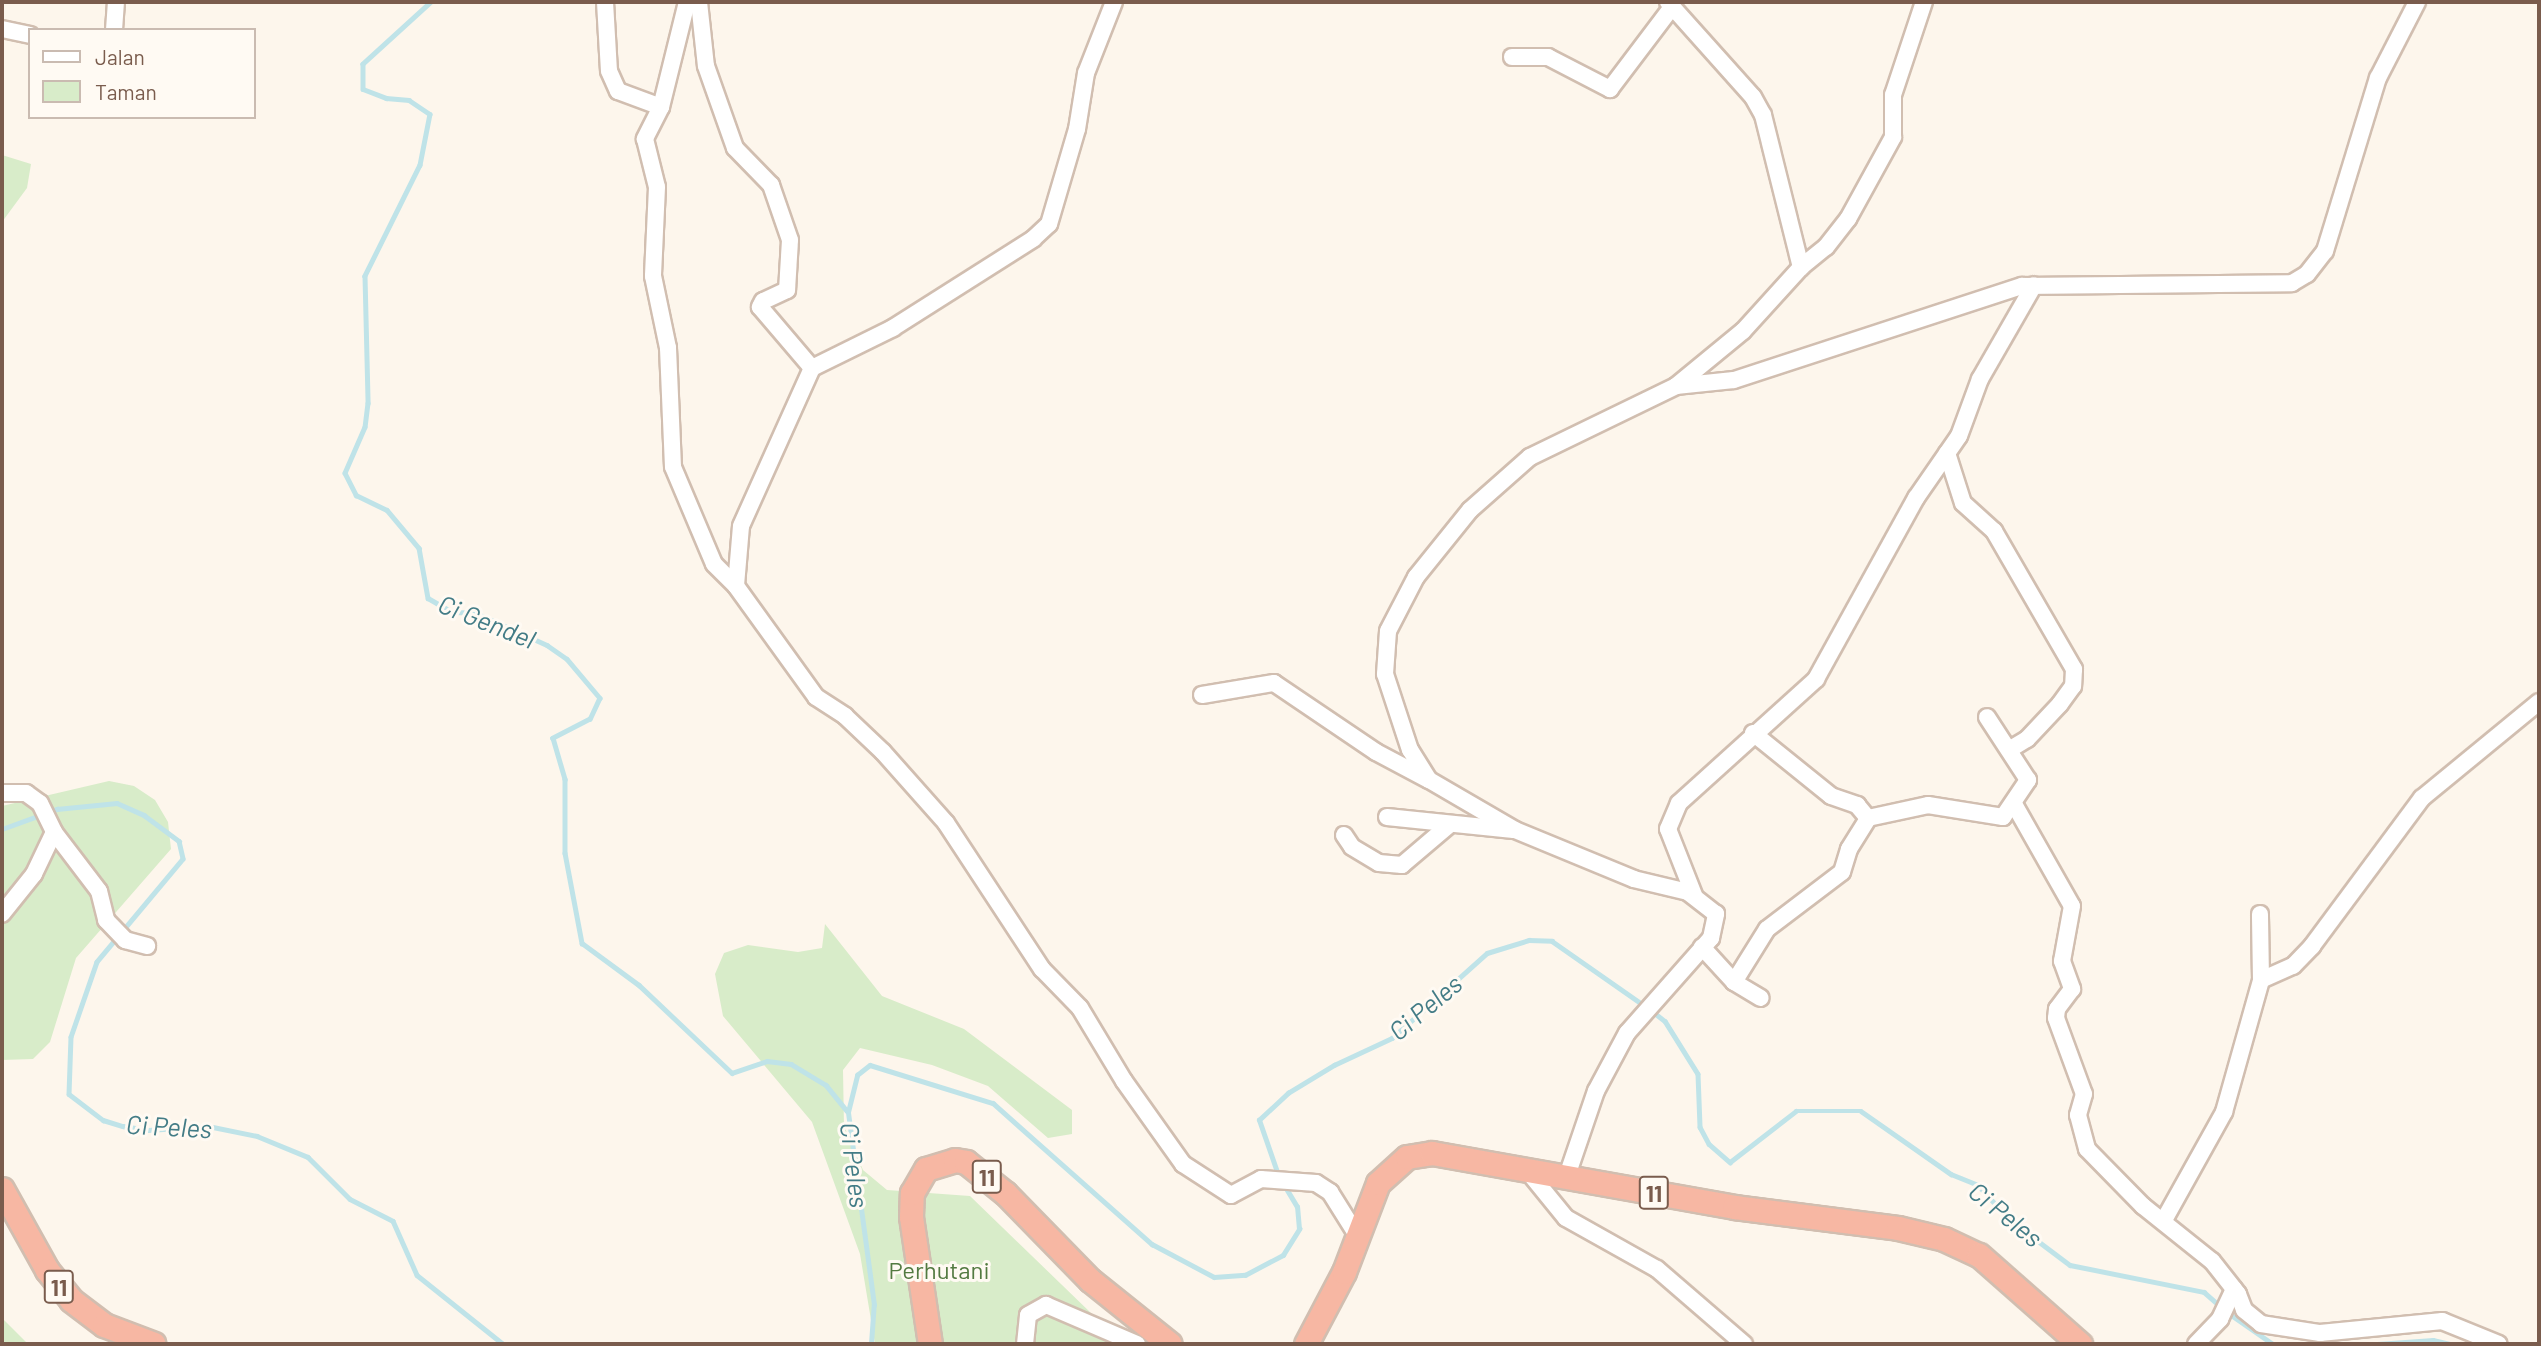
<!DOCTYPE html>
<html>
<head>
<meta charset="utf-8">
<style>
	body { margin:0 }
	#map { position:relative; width:2541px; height:1346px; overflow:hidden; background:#fdf6ec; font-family:Barlow,sans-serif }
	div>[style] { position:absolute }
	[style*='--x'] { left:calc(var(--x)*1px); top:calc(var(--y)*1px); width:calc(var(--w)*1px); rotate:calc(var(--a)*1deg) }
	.green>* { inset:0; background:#d8ecc9 }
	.stream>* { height:4.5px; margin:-2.25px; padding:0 2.25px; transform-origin:2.25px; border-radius:2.25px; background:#bfe3e8 }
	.roads { filter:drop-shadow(2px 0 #d1beb0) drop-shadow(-2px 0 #d1beb0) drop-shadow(0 2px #d1beb0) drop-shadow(0 -2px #d1beb0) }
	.minor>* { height:16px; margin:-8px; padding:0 8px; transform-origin:8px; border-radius:8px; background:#fff }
	.highway>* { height:23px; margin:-11.5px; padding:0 11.5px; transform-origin:11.5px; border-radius:11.5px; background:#f7b7a3 }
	span { translate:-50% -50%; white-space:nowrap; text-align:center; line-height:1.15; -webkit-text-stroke:6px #fffaf3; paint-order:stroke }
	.shield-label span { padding:2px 5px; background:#fffaf3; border:2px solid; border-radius:5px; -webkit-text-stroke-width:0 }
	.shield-label { font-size:23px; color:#7a5c4d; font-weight:700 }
	.park-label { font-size:24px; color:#537a41 }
	.water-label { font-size:26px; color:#437c86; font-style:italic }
	.frame { position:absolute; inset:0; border:4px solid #7a5c4d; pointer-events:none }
	.legend { position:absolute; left:28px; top:28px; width:228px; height:91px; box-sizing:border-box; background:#fffaf3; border:2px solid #cabbb1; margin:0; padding:9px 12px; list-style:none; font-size:21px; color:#7a5c4d }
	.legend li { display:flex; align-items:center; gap:14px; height:35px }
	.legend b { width:35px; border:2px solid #cabbb1 }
</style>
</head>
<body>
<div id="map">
	<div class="green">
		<div style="clip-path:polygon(2px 155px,31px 164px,27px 188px,2px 222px)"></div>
		<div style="clip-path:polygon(109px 781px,134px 786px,155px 800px,168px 822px,171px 849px,76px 958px,50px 1042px,33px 1059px,2px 1060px,2px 806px)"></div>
		<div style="clip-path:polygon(825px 924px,882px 996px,964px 1029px,1072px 1110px,1072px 1134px,1048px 1138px,988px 1086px,932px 1065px,860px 1048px,843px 1070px,844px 1126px,863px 1170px,887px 1190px,970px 1196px,1123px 1344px,875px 1344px,860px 1254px,812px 1122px,723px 1016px,715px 974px,724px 953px,748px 945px,798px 952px,822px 948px)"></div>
		<div style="clip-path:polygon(2px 1318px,28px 1344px,2px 1344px)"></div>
	</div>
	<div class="stream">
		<div style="--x:431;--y:2;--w:92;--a:137.6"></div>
		<div style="--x:363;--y:64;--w:25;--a:90"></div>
		<div style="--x:363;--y:89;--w:25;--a:21"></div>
		<div style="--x:386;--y:98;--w:23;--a:5"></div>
		<div style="--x:409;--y:100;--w:25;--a:34"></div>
		<div style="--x:430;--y:114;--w:52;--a:101.1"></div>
		<div style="--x:420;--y:165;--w:124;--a:116.4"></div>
		<div style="--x:365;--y:276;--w:127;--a:88.6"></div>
		<div style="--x:368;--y:403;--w:24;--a:97"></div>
		<div style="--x:365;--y:427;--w:50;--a:113.5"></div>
		<div style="--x:345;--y:473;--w:25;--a:63"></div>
		<div style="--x:356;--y:495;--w:34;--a:26"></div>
		<div style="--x:387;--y:510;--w:50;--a:49.9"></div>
		<div style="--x:419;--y:548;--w:51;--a:79.8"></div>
		<div style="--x:428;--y:598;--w:28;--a:30"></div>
		<div style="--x:452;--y:612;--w:24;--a:2"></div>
		<div style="--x:476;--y:613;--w:78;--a:24.3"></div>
		<div style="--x:547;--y:645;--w:24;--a:35"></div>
		<div style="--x:567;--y:659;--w:51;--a:49.8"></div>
		<div style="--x:600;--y:698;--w:23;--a:115"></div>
		<div style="--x:590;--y:719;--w:42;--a:152.8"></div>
		<div style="--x:553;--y:738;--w:43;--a:73.7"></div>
		<div style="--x:565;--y:779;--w:74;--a:90"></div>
		<div style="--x:565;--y:853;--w:92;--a:79.3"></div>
		<div style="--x:582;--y:943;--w:71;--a:36.4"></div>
		<div style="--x:639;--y:985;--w:128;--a:43.4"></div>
		<div style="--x:732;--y:1073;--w:37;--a:-19"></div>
		<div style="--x:767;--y:1061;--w:24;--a:7"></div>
		<div style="--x:791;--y:1064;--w:41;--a:31"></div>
		<div style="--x:826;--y:1085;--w:33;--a:51"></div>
		<div style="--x:2;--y:829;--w:59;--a:-20"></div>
		<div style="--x:57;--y:809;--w:60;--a:-5.7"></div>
		<div style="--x:117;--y:803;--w:30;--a:24"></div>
		<div style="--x:144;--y:815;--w:44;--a:36.6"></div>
		<div style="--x:179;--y:841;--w:18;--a:77"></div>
		<div style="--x:183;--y:859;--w:134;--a:129.9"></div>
		<div style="--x:97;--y:962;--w:79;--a:109.1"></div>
		<div style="--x:71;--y:1037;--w:57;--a:92"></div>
		<div style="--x:69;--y:1094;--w:43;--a:37.4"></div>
		<div style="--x:103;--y:1120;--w:21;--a:17"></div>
		<div style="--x:123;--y:1126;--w:25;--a:9"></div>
		<div style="--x:148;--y:1130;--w:60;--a:-3.8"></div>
		<div style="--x:208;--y:1126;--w:50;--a:11.5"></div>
		<div style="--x:257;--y:1136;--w:55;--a:22.4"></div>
		<div style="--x:308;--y:1157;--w:59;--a:45"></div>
		<div style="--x:350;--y:1199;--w:48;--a:27.1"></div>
		<div style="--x:393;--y:1221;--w:59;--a:66"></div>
		<div style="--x:417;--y:1275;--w:110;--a:38.7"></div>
		<div style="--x:1652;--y:1011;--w:16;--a:38"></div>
		<div style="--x:1665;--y:1021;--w:62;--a:58.1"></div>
		<div style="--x:1698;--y:1074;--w:53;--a:87.8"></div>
		<div style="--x:1700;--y:1127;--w:19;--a:62"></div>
		<div style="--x:1709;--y:1144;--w:28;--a:41"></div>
		<div style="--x:1730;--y:1162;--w:83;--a:-37.7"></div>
		<div style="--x:1796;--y:1111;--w:65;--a:0"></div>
		<div style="--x:1861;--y:1111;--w:110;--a:35"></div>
		<div style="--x:1951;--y:1174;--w:29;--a:22"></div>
		<div style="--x:1978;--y:1185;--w:47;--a:47.6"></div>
		<div style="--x:2010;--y:1220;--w:75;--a:36.9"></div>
		<div style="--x:2070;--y:1265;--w:137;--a:11.4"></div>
		<div style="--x:2204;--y:1292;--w:21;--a:41"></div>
		<div style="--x:1278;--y:1175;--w:58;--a:-109.1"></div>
		<div style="--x:1259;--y:1120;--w:40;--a:-43"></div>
		<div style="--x:1288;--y:1093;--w:54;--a:-31.3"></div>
		<div style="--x:1334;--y:1065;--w:64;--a:-25"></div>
		<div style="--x:1392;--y:1038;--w:127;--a:-41.8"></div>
		<div style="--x:1487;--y:953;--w:44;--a:-17.2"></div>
		<div style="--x:1529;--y:940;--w:23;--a:2"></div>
		<div style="--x:1552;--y:941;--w:113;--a:35"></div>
		<div style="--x:2227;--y:1312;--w:56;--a:34.8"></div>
		<div style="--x:871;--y:1344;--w:39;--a:-86"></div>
		<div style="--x:874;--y:1305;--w:195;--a:-97.7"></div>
		<div style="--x:848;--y:1112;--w:38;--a:-76"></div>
		<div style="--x:857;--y:1075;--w:16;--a:-38"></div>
		<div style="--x:870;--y:1065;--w:129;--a:17.2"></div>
		<div style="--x:993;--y:1103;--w:213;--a:41.6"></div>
		<div style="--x:1152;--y:1244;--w:70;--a:28"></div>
		<div style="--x:1214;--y:1277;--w:31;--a:-4"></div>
		<div style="--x:1245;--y:1275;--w:43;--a:-27.8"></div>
		<div style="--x:1283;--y:1255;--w:31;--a:-58"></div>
		<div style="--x:1299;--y:1229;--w:22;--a:-95"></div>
		<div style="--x:1297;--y:1207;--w:26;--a:-121"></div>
		<div style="--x:2377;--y:1344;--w:56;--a:-4.1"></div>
		<div style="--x:2433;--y:1340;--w:18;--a:13"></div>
	</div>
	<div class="roads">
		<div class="minor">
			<div style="--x:605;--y:2;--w:69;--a:86.7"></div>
			<div style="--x:609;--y:71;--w:22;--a:66"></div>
			<div style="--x:618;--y:91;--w:46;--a:20.4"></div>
			<div style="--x:687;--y:2;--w:108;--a:103.9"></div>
			<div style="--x:661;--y:107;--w:36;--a:117"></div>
			<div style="--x:645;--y:139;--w:49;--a:76"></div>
			<div style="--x:657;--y:187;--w:89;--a:92.6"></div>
			<div style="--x:653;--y:276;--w:74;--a:78.2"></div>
			<div style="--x:668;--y:348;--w:119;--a:87.6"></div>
			<div style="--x:673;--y:467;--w:105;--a:67.1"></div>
			<div style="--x:714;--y:564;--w:31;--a:45"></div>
			<div style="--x:699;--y:2;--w:64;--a:83.8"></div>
			<div style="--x:706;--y:66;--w:87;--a:70.5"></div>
			<div style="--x:735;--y:148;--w:52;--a:45.8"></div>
			<div style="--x:771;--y:185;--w:58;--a:70.9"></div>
			<div style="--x:790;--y:240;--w:50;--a:93.4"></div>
			<div style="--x:787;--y:290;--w:26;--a:155"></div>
			<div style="--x:763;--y:301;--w:7;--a:117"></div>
			<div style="--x:760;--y:307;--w:80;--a:49.6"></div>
			<div style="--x:1114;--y:2;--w:76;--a:111.5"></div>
			<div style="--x:1086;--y:73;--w:57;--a:99.1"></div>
			<div style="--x:1077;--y:129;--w:99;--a:106.4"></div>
			<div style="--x:1049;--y:224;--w:22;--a:137"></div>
			<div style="--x:1033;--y:239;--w:166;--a:147.6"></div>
			<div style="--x:893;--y:328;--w:90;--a:153.7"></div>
			<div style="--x:812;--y:368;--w:173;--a:114.2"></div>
			<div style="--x:741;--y:526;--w:60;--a:94.8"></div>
			<div style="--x:736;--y:586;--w:137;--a:54.2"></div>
			<div style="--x:816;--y:697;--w:35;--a:33"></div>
			<div style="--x:845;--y:716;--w:52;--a:43.5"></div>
			<div style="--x:883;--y:752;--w:95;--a:48.4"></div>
			<div style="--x:946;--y:823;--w:175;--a:56.7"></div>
			<div style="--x:1042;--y:969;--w:54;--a:45.7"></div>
			<div style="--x:1080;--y:1008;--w:85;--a:58.9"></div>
			<div style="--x:1124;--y:1081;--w:102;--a:54.6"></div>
			<div style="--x:1183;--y:1164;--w:57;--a:32.9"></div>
			<div style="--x:1231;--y:1195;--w:34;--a:-28"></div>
			<div style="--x:1261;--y:1179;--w:55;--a:4.2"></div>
			<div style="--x:1316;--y:1183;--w:17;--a:33"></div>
			<div style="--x:1330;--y:1192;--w:51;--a:57.9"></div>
			<div style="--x:1668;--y:2;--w:127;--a:48.2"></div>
			<div style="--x:1753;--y:97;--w:21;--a:61"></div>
			<div style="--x:1763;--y:115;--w:157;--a:76"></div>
			<div style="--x:2;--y:29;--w:29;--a:12"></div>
			<div style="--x:114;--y:30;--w:28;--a:-86"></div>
			<div style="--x:1512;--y:57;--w:36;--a:0"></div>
			<div style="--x:1548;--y:57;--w:70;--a:27.3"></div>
			<div style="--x:1610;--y:89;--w:103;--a:-52.9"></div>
			<div style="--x:1676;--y:386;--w:87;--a:-39.4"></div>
			<div style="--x:1743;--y:331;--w:86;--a:-47.8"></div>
			<div style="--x:1801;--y:267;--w:32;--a:-39"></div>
			<div style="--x:1826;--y:247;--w:36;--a:-52"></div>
			<div style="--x:1848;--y:219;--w:94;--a:-61.2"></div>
			<div style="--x:1893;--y:137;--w:42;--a:-90"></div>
			<div style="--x:1893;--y:95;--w:98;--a:-71.6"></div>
			<div style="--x:1947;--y:453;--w:52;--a:72.3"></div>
			<div style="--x:1963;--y:503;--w:42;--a:42.1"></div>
			<div style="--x:1994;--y:531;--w:160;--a:59.9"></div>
			<div style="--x:2074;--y:669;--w:17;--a:93"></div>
			<div style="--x:2073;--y:686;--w:22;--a:126"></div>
			<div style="--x:2060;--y:704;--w:48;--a:133.3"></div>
			<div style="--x:2027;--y:739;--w:21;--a:149"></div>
			<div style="--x:1202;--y:695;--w:73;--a:-9.5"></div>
			<div style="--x:1274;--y:683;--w:123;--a:34.1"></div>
			<div style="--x:1376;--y:752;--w:58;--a:27.9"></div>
			<div style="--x:1753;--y:733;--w:100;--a:38.9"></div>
			<div style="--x:1831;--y:796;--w:28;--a:19"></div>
			<div style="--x:1857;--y:805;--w:17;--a:50"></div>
			<div style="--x:1868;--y:818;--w:61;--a:-12.2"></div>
			<div style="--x:1928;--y:805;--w:76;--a:9.1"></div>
			<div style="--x:2003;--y:817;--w:45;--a:-56"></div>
			<div style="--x:2028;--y:780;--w:75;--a:-123.1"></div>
			<div style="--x:2;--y:793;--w:24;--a:0"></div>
			<div style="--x:26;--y:793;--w:17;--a:36"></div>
			<div style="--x:40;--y:803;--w:32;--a:64"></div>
			<div style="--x:54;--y:832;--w:47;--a:115.5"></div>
			<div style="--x:34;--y:874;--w:51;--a:128.7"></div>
			<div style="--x:2014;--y:804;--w:117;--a:60.4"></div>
			<div style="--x:2072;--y:906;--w:56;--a:100.3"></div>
			<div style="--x:2062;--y:961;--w:30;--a:70"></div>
			<div style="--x:2072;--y:989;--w:25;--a:127"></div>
			<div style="--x:2057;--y:1009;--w:9;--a:96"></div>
			<div style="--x:2056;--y:1018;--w:81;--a:69.8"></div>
			<div style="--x:2084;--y:1094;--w:22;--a:106"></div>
			<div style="--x:2078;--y:1115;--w:35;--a:75"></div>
			<div style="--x:2087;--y:1149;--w:80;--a:45.5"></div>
			<div style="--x:2143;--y:1206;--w:88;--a:38.6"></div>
			<div style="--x:2212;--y:1261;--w:42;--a:51.8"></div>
			<div style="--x:2238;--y:1294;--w:17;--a:69"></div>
			<div style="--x:2244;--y:1310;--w:22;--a:39"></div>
			<div style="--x:2261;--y:1324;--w:60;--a:8.7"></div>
			<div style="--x:2320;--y:1333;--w:123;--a:-5.6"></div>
			<div style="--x:2442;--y:1321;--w:61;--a:22"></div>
			<div style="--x:1387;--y:817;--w:127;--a:5.9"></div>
			<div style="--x:54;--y:832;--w:74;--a:52.7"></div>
			<div style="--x:99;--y:891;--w:30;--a:76"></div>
			<div style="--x:106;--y:920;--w:28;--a:46"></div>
			<div style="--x:125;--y:940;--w:23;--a:15"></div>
			<div style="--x:1344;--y:835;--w:14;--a:56"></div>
			<div style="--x:1352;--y:847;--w:31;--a:31"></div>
			<div style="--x:1379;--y:863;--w:23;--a:5"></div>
			<div style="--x:1402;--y:865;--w:62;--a:-40.4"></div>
			<div style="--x:1694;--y:895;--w:71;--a:-111.5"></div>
			<div style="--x:1668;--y:829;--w:28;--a:-67"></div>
			<div style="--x:1679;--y:803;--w:185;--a:-42.1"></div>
			<div style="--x:1816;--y:679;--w:207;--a:-61.1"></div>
			<div style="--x:1916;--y:498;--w:75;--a:-55.3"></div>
			<div style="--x:1959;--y:436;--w:61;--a:-69.8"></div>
			<div style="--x:1980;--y:379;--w:108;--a:-60.1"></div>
			<div style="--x:1702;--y:947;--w:47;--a:47.6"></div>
			<div style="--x:1734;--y:982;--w:31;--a:31"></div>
			<div style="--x:2261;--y:980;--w:35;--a:-24"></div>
			<div style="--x:2293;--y:966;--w:28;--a:-46"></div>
			<div style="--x:2312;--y:946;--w:184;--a:-53.4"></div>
			<div style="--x:2422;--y:798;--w:151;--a:-39.4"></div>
			<div style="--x:1734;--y:982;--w:62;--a:-58.1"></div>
			<div style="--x:1767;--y:929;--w:94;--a:-37.2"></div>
			<div style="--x:1842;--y:872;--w:24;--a:-73"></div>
			<div style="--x:1849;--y:849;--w:36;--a:-58"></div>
			<div style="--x:1526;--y:1169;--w:63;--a:50.8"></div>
			<div style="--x:1566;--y:1218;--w:104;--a:29.3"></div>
			<div style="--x:1657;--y:1269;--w:115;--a:40.8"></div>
			<div style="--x:1567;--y:1176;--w:90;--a:-71.2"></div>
			<div style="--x:1596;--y:1091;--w:66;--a:-61.9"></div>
			<div style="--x:1627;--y:1033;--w:127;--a:-48.5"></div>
			<div style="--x:1711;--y:938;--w:25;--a:-78"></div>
			<div style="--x:1716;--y:914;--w:36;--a:-142"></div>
			<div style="--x:1688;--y:892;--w:56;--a:-166.5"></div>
			<div style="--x:1634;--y:879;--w:129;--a:-157.6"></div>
			<div style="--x:1515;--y:830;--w:99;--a:-149.8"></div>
			<div style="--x:1429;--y:780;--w:36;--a:-122"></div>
			<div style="--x:1410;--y:750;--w:80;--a:-108.2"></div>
			<div style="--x:1385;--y:674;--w:43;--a:-86"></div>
			<div style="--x:1388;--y:631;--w:61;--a:-62.6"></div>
			<div style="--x:1416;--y:577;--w:86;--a:-51.1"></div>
			<div style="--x:1470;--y:510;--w:80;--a:-41.5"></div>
			<div style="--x:1530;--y:457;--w:162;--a:-25.9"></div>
			<div style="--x:1676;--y:386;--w:58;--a:-5.9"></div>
			<div style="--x:1734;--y:380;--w:303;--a:-18.1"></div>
			<div style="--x:2022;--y:286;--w:270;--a:-0.6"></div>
			<div style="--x:2292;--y:283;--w:17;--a:-31"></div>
			<div style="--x:2307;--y:274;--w:29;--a:-52"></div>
			<div style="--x:2325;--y:251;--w:181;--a:-73"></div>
			<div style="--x:2378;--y:78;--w:85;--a:-62.8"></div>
			<div style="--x:2164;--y:1220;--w:124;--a:-60.9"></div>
			<div style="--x:2224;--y:1112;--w:137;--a:-74.3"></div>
			<div style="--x:2261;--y:980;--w:66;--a:-90.9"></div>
			<div style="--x:1025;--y:1344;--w:29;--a:-84"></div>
			<div style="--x:1028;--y:1315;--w:21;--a:-29"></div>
			<div style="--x:1046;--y:1305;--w:99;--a:23.2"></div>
			<div style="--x:2196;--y:1344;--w:35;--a:-46"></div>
			<div style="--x:2220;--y:1319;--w:33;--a:-65"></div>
		</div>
		<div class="highway">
			<div style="--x:2;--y:1189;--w:93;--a:60.9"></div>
			<div style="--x:47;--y:1270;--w:38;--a:51"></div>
			<div style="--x:71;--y:1300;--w:41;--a:37.1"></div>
			<div style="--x:104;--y:1325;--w:53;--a:20.8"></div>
			<div style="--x:930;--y:1344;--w:128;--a:-98.5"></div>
			<div style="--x:911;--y:1217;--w:24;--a:-88"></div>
			<div style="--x:912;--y:1193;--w:28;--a:-60"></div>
			<div style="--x:926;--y:1169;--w:30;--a:-17"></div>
			<div style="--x:955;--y:1160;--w:11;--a:10"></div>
			<div style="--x:966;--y:1162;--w:50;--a:38.5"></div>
			<div style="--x:1005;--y:1193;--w:122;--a:45.7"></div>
			<div style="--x:1090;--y:1280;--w:102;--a:38.7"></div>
			<div style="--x:1306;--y:1344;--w:81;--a:-62.2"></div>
			<div style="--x:1344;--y:1272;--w:95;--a:-69.1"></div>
			<div style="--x:1378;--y:1183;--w:39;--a:-42"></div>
			<div style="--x:1407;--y:1157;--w:25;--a:-9"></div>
			<div style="--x:1432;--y:1153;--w:307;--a:10.1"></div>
			<div style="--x:1734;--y:1207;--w:165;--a:7.3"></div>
			<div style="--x:1898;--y:1228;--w:47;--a:13.4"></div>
			<div style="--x:1944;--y:1239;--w:38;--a:25"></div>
			<div style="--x:1979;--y:1255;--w:135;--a:41.4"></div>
		</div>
	</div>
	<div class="shield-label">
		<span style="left:987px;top:1177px">11</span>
		<span style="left:1654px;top:1193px">11</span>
		<span style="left:59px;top:1287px">11</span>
	</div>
	<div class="park-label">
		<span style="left:939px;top:1270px">Perhutani</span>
	</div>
	<div class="water-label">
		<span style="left:487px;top:621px;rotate:22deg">Ci Gendel</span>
		<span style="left:1425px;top:1007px;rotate:-40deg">Ci Peles</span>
		<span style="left:169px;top:1126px;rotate:3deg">Ci Peles</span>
		<span style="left:855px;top:1165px;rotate:83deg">Ci Peles</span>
		<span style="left:2006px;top:1214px;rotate:39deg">Ci Peles</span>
	</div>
	<div class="frame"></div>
	<ul class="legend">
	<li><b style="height:9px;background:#fff"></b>Jalan</li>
	<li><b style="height:19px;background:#d8ecc9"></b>Taman</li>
	</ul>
</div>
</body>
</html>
